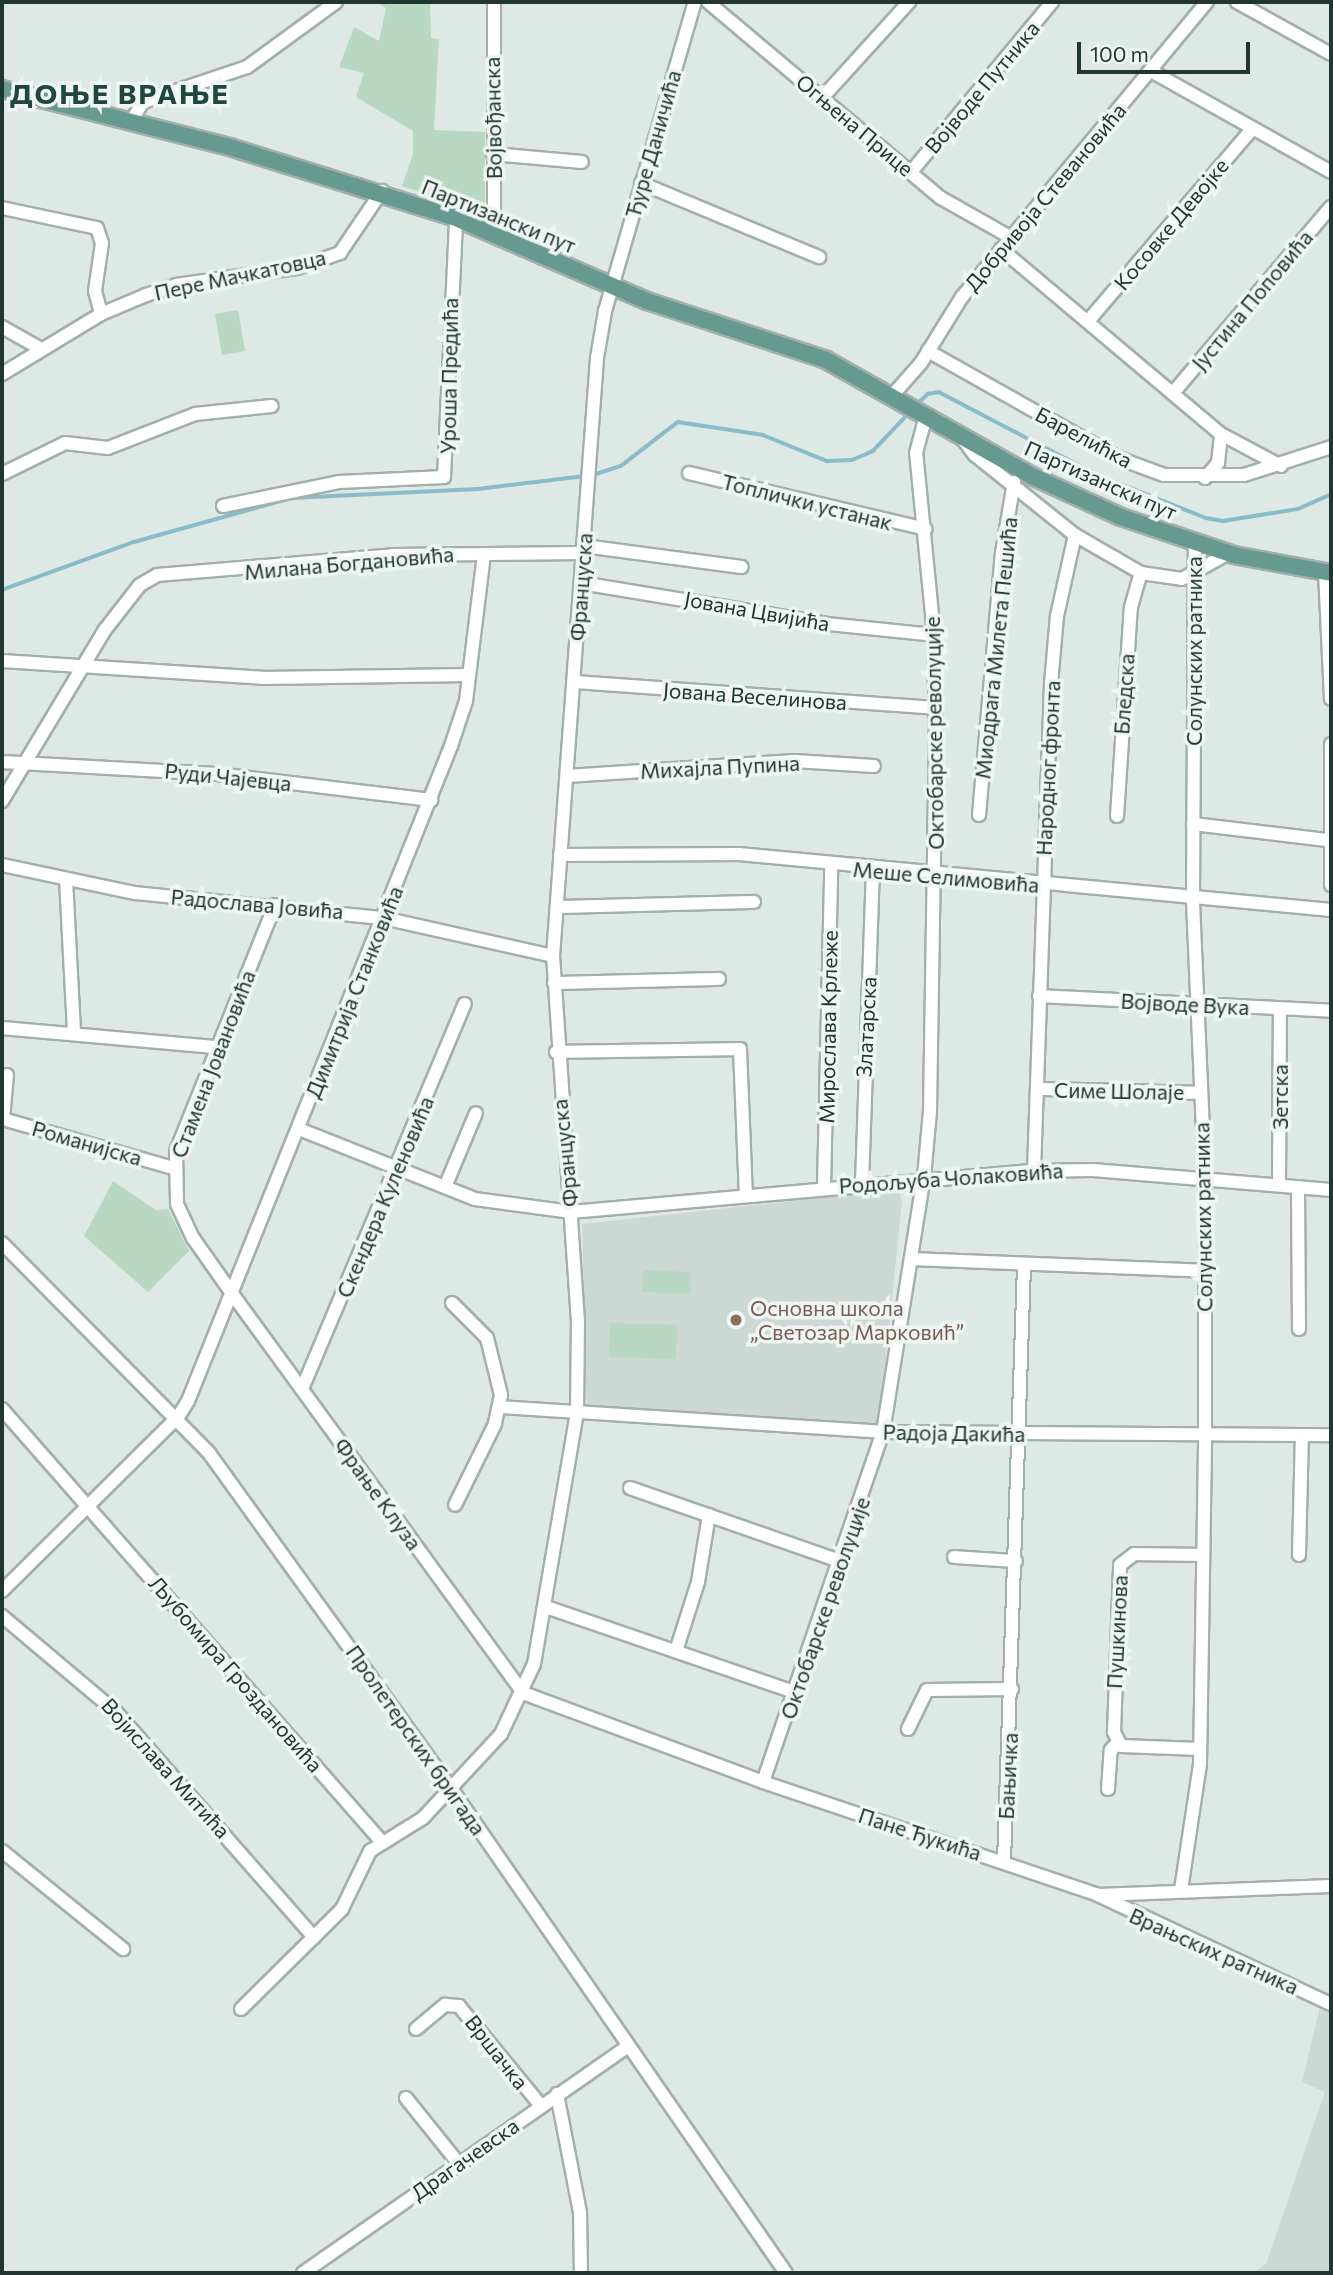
<!DOCTYPE html>
<html>
<head>
<meta charset="utf-8">
<style>
	body { margin:0 }
	#map { position:relative; width:1333px; height:2275px; overflow:hidden; background:#dee8e4; font-family:Commissioner,sans-serif }
	div>[style] { position:absolute }
	[style*='--x'] { left:calc(var(--x)*1px); top:calc(var(--y)*1px); width:calc(var(--w)*1px); rotate:calc(var(--a)*1deg) }
	.built>* { inset:0; background:#ccd8d3 }
	.green>* { inset:0; background:#b8d8c3 }
	.stream>* { height:3.5px; margin:-1.75px; padding:0 1.75px; transform-origin:1.75px; border-radius:1.75px; background:#8abbc9 }
	.roads { filter:drop-shadow(2px 0 #a2afab) drop-shadow(-2px 0 #a2afab) drop-shadow(0 2px #a2afab) drop-shadow(0 -2px #a2afab) }
	.minor>* { height:12px; margin:-6px; padding:0 6px; transform-origin:6px; border-radius:6px; background:#fff }
	.major>* { height:16px; margin:-8px; padding:0 8px; transform-origin:8px; border-radius:8px; background:#669a90 }
	.dots>* { width:19px; height:19px; translate:-50% -50%; box-sizing:border-box; border:4px solid #eef5f2; border-radius:50% }
	span { translate:-50% -50%; white-space:nowrap; text-align:center; line-height:1.15; -webkit-text-stroke:7px #eef5f2; paint-order:stroke }
	.street-label { font-size:21px; color:#213632 }
	.education-label { font-size:21px; color:#785e54 }
	.left { translate:0 -50%; text-align:left }
	.district-label { font-size:28px; color:#1f463f; font-weight:700; letter-spacing:2px }
	.frame { position:absolute; inset:0; border:4px solid #213632; pointer-events:none }
	.scale { position:absolute; left:1077px; top:42px; width:173px; height:32px; box-sizing:border-box; border:4px solid #213632; border-top:0; padding-left:9px; font-size:21px; line-height:24px; white-space:nowrap; color:#213632; -webkit-text-stroke:5px #eef5f2; paint-order:stroke }
</style>
</head>
<body>
<div id="map">
	<div class="built">
		<div style="clip-path:polygon(890px 1190px,899px 1192px,902px 1201px,879px 1424px,587px 1407px,582px 1224px)"></div>
		<div style="clip-path:polygon(1322px 1999px,1331px 2004px,1331px 2273px,1252px 2273px,1266px 2264px,1325px 2092px,1302px 2082px)"></div>
	</div>
	<div class="green">
		<div style="clip-path:polygon(375px 2px,430px 2px,431px 38px,439px 39px,434px 130px,485px 132px,485px 213px,402px 186px,413px 154px,413px 131px,356px 97px,364px 73px,339px 67px,354px 27px,379px 41px,386px 8px)"></div>
		<div style="clip-path:polygon(238px 310px,245px 351px,222px 355px,215px 314px)"></div>
		<div style="clip-path:polygon(113px 1181px,156px 1210px,168px 1209px,189px 1251px,148px 1292px,84px 1236px)"></div>
		<div style="clip-path:polygon(643px 1270px,691px 1272px,690px 1294px,642px 1292px)"></div>
		<div style="clip-path:polygon(610px 1323px,677px 1325px,676px 1359px,609px 1357px)"></div>
	</div>
	<div class="stream">
		<div style="--x:915;--y:406;--w:18;--a:-43"></div>
		<div style="--x:928;--y:394;--w:11;--a:-10"></div>
		<div style="--x:939;--y:392;--w:177;--a:27.6"></div>
		<div style="--x:1096;--y:474;--w:118;--a:21.8"></div>
		<div style="--x:1206;--y:518;--w:17;--a:10"></div>
		<div style="--x:1223;--y:521;--w:76;--a:-9.1"></div>
		<div style="--x:1298;--y:509;--w:36;--a:-24"></div>
		<div style="--x:593;--y:475;--w:29;--a:-18"></div>
		<div style="--x:621;--y:466;--w:72;--a:-37.7"></div>
		<div style="--x:678;--y:422;--w:86;--a:8.7"></div>
		<div style="--x:763;--y:435;--w:69;--a:22.1"></div>
		<div style="--x:827;--y:461;--w:25;--a:-2"></div>
		<div style="--x:852;--y:460;--w:23;--a:-23"></div>
		<div style="--x:873;--y:451;--w:54;--a:-46.5"></div>
		<div style="--x:2;--y:590;--w:140;--a:-20"></div>
		<div style="--x:134;--y:542;--w:164;--a:-15.6"></div>
		<div style="--x:292;--y:498;--w:186;--a:-2.8"></div>
		<div style="--x:478;--y:489;--w:108;--a:-6.9"></div>
	</div>
	<div class="roads">
		<div class="minor">
			<div style="--x:708;--y:2;--w:304;--a:40.1"></div>
			<div style="--x:941;--y:198;--w:79;--a:29.5"></div>
			<div style="--x:1237;--y:2;--w:107;--a:29"></div>
			<div style="--x:1151;--y:71;--w:206;--a:29.3"></div>
			<div style="--x:822;--y:98;--w:130;--a:-47.8"></div>
			<div style="--x:132;--y:120;--w:21;--a:-59"></div>
			<div style="--x:143;--y:102;--w:110;--a:-18.6"></div>
			<div style="--x:247;--y:67;--w:110;--a:-36.1"></div>
			<div style="--x:493;--y:154;--w:89;--a:5.1"></div>
			<div style="--x:911;--y:172;--w:221;--a:-50.3"></div>
			<div style="--x:641;--y:183;--w:193;--a:22.6"></div>
			<div style="--x:2;--y:208;--w:97;--a:11.9"></div>
			<div style="--x:97;--y:228;--w:16;--a:72"></div>
			<div style="--x:102;--y:243;--w:49;--a:98.3"></div>
			<div style="--x:95;--y:291;--w:24;--a:75"></div>
			<div style="--x:494;--y:234;--w:232;--a:-90"></div>
			<div style="--x:1001;--y:249;--w:287;--a:40.1"></div>
			<div style="--x:1221;--y:434;--w:68;--a:28.1"></div>
			<div style="--x:1089;--y:320;--w:251;--a:-49.5"></div>
			<div style="--x:2;--y:327;--w:45;--a:29.4"></div>
			<div style="--x:928;--y:351;--w:218;--a:29.4"></div>
			<div style="--x:1118;--y:458;--w:49;--a:20.3"></div>
			<div style="--x:1164;--y:475;--w:80;--a:0"></div>
			<div style="--x:1244;--y:475;--w:91;--a:-17.8"></div>
			<div style="--x:2;--y:374;--w:116;--a:-31.2"></div>
			<div style="--x:101;--y:314;--w:49;--a:-22.9"></div>
			<div style="--x:146;--y:295;--w:32;--a:-18"></div>
			<div style="--x:176;--y:285;--w:122;--a:-8"></div>
			<div style="--x:297;--y:268;--w:46;--a:-19.2"></div>
			<div style="--x:340;--y:253;--w:75;--a:-55.9"></div>
			<div style="--x:1173;--y:393;--w:244;--a:-49.7"></div>
			<div style="--x:891;--y:397;--w:45;--a:-48.6"></div>
			<div style="--x:921;--y:363;--w:78;--a:-58.2"></div>
			<div style="--x:962;--y:297;--w:383;--a:-50.3"></div>
			<div style="--x:962;--y:438;--w:21;--a:53"></div>
			<div style="--x:975;--y:455;--w:128;--a:38.7"></div>
			<div style="--x:1075;--y:535;--w:76;--a:29.9"></div>
			<div style="--x:1141;--y:573;--w:41;--a:8.3"></div>
			<div style="--x:1182;--y:579;--w:54;--a:-29"></div>
			<div style="--x:689;--y:473;--w:243;--a:13.3"></div>
			<div style="--x:2;--y:474;--w:70;--a:-26.2"></div>
			<div style="--x:65;--y:443;--w:43;--a:6.6"></div>
			<div style="--x:108;--y:448;--w:93;--a:-21.3"></div>
			<div style="--x:195;--y:414;--w:77;--a:-5.9"></div>
			<div style="--x:1205;--y:478;--w:20;--a:-49"></div>
			<div style="--x:1218;--y:463;--w:29;--a:-84"></div>
			<div style="--x:223;--y:506;--w:118;--a:-11.7"></div>
			<div style="--x:339;--y:482;--w:105;--a:-2.7"></div>
			<div style="--x:444;--y:477;--w:259;--a:-87.3"></div>
			<div style="--x:584;--y:546;--w:159;--a:7.6"></div>
			<div style="--x:1325;--y:572;--w:127;--a:87.3"></div>
			<div style="--x:581;--y:583;--w:250;--a:9.4"></div>
			<div style="--x:828;--y:624;--w:107;--a:5.9"></div>
			<div style="--x:2;--y:661;--w:261;--a:3.7"></div>
			<div style="--x:262;--y:678;--w:207;--a:-0.8"></div>
			<div style="--x:574;--y:682;--w:363;--a:4.1"></div>
			<div style="--x:1331;--y:744;--w:141;--a:90"></div>
			<div style="--x:2;--y:762;--w:215;--a:3.2"></div>
			<div style="--x:217;--y:774;--w:216;--a:6.9"></div>
			<div style="--x:567;--y:776;--w:228;--a:-3.8"></div>
			<div style="--x:795;--y:761;--w:79;--a:3.6"></div>
			<div style="--x:2;--y:801;--w:198;--a:-59"></div>
			<div style="--x:104;--y:631;--w:58;--a:-52"></div>
			<div style="--x:140;--y:585;--w:20;--a:-30"></div>
			<div style="--x:157;--y:575;--w:237;--a:-4.8"></div>
			<div style="--x:393;--y:555;--w:190;--a:-0.6"></div>
			<div style="--x:979;--y:815;--w:263;--a:-85"></div>
			<div style="--x:1002;--y:553;--w:72;--a:-80.4"></div>
			<div style="--x:1117;--y:816;--w:209;--a:-86.2"></div>
			<div style="--x:1131;--y:607;--w:35;--a:-74"></div>
			<div style="--x:1193;--y:824;--w:135;--a:6.8"></div>
			<div style="--x:560;--y:855;--w:179;--a:-0.3"></div>
			<div style="--x:739;--y:854;--w:595;--a:5.4"></div>
			<div style="--x:2;--y:865;--w:136;--a:11.9"></div>
			<div style="--x:135;--y:893;--w:249;--a:5.8"></div>
			<div style="--x:383;--y:918;--w:174;--a:12.6"></div>
			<div style="--x:66;--y:879;--w:154;--a:87"></div>
			<div style="--x:275;--y:905;--w:265;--a:111.9"></div>
			<div style="--x:176;--y:1151;--w:53;--a:88.9"></div>
			<div style="--x:177;--y:1204;--w:38;--a:65"></div>
			<div style="--x:193;--y:1238;--w:70;--a:54.9"></div>
			<div style="--x:233;--y:1295;--w:492;--a:53.9"></div>
			<div style="--x:523;--y:1693;--w:256;--a:20.3"></div>
			<div style="--x:763;--y:1782;--w:354;--a:18.6"></div>
			<div style="--x:1098;--y:1895;--w:233;--a:-2.2"></div>
			<div style="--x:557;--y:907;--w:197;--a:-1.5"></div>
			<div style="--x:554;--y:983;--w:165;--a:-1.4"></div>
			<div style="--x:1039;--y:996;--w:292;--a:2.9"></div>
			<div style="--x:2;--y:1028;--w:216;--a:5.1"></div>
			<div style="--x:556;--y:1052;--w:184;--a:-0.9"></div>
			<div style="--x:740;--y:1049;--w:147;--a:87.7"></div>
			<div style="--x:7;--y:1075;--w:44;--a:95.2"></div>
			<div style="--x:3;--y:1119;--w:177;--a:16.1"></div>
			<div style="--x:1038;--y:1089;--w:162;--a:1.4"></div>
			<div style="--x:299;--y:1129;--w:189;--a:21.7"></div>
			<div style="--x:475;--y:1199;--w:97;--a:7.7"></div>
			<div style="--x:571;--y:1212;--w:465;--a:-5.1"></div>
			<div style="--x:1034;--y:1171;--w:59;--a:-1"></div>
			<div style="--x:1093;--y:1170;--w:239;--a:4.8"></div>
			<div style="--x:1034;--y:1171;--w:487;--a:-88"></div>
			<div style="--x:1051;--y:684;--w:68;--a:-85"></div>
			<div style="--x:1057;--y:616;--w:83;--a:-77.5"></div>
			<div style="--x:862;--y:1183;--w:313;--a:-88"></div>
			<div style="--x:1279;--y:1185;--w:176;--a:-89.7"></div>
			<div style="--x:445;--y:1187;--w:80;--a:-67.3"></div>
			<div style="--x:824;--y:1187;--w:320;--a:-88.7"></div>
			<div style="--x:1298;--y:1187;--w:142;--a:89.6"></div>
			<div style="--x:2;--y:1243;--w:295;--a:45.4"></div>
			<div style="--x:209;--y:1453;--w:415;--a:54.2"></div>
			<div style="--x:452;--y:1790;--w:587;--a:55.34"></div>
			<div style="--x:911;--y:1259;--w:294;--a:2.3"></div>
			<div style="--x:452;--y:1303;--w:49;--a:45"></div>
			<div style="--x:487;--y:1338;--w:59;--a:76.2"></div>
			<div style="--x:501;--y:1395;--w:30;--a:102"></div>
			<div style="--x:495;--y:1424;--w:90;--a:116.3"></div>
			<div style="--x:302;--y:1389;--w:418;--a:-67.1"></div>
			<div style="--x:500;--y:1407;--w:384;--a:3.7"></div>
			<div style="--x:883;--y:1432;--w:448;--a:0.4"></div>
			<div style="--x:2;--y:1409;--w:576;--a:48.73"></div>
			<div style="--x:630;--y:1488;--w:225;--a:19.2"></div>
			<div style="--x:1299;--y:1555;--w:120;--a:-88.6"></div>
			<div style="--x:954;--y:1557;--w:62;--a:3.7"></div>
			<div style="--x:2;--y:1591;--w:247;--a:-44.7"></div>
			<div style="--x:178;--y:1417;--w:19;--a:-58"></div>
			<div style="--x:188;--y:1401;--w:706;--a:-68.12"></div>
			<div style="--x:451;--y:746;--w:47;--a:-71.6"></div>
			<div style="--x:466;--y:701;--w:148;--a:-83"></div>
			<div style="--x:546;--y:1607;--w:265;--a:18.9"></div>
			<div style="--x:2;--y:1616;--w:149;--a:40.1"></div>
			<div style="--x:116;--y:1712;--w:300;--a:48.7"></div>
			<div style="--x:676;--y:1651;--w:72;--a:-72.3"></div>
			<div style="--x:698;--y:1582;--w:68;--a:-80.7"></div>
			<div style="--x:908;--y:1729;--w:43;--a:-64"></div>
			<div style="--x:927;--y:1690;--w:85;--a:-0.7"></div>
			<div style="--x:1200;--y:1749;--w:79;--a:-177.8"></div>
			<div style="--x:1121;--y:1746;--w:16;--a:-117"></div>
			<div style="--x:1114;--y:1732;--w:167;--a:-87.9"></div>
			<div style="--x:1120;--y:1565;--w:18;--a:-38"></div>
			<div style="--x:1134;--y:1554;--w:68;--a:0.8"></div>
			<div style="--x:763;--y:1782;--w:370;--a:-71.1"></div>
			<div style="--x:883;--y:1432;--w:258;--a:-80.9"></div>
			<div style="--x:924;--y:1177;--w:66;--a:-84.8"></div>
			<div style="--x:930;--y:1111;--w:369;--a:-89.1"></div>
			<div style="--x:936;--y:742;--w:107;--a:-91.1"></div>
			<div style="--x:934;--y:635;--w:183;--a:-95.6"></div>
			<div style="--x:916;--y:453;--w:38;--a:-75"></div>
			<div style="--x:1108;--y:1789;--w:39;--a:-86"></div>
			<div style="--x:1111;--y:1750;--w:9;--a:-49"></div>
			<div style="--x:2;--y:1851;--w:156;--a:39"></div>
			<div style="--x:1004;--y:1862;--w:596;--a:-88.08"></div>
			<div style="--x:1181;--y:1890;--w:127;--a:-81.4"></div>
			<div style="--x:1200;--y:1764;--w:330;--a:-89.1"></div>
			<div style="--x:1205;--y:1434;--w:257;--a:-90"></div>
			<div style="--x:1205;--y:1177;--w:276;--a:-92.5"></div>
			<div style="--x:1193;--y:901;--w:357;--a:-89.7"></div>
			<div style="--x:1098;--y:1895;--w:257;--a:25.1"></div>
			<div style="--x:241;--y:2009;--w:142;--a:-44.7"></div>
			<div style="--x:342;--y:1909;--w:64;--a:-64.2"></div>
			<div style="--x:370;--y:1851;--w:62;--a:-31.9"></div>
			<div style="--x:423;--y:1818;--w:115;--a:-47.1"></div>
			<div style="--x:501;--y:1734;--w:77;--a:-64.8"></div>
			<div style="--x:534;--y:1664;--w:255;--a:-80.3"></div>
			<div style="--x:577;--y:1413;--w:91;--a:-89.4"></div>
			<div style="--x:578;--y:1322;--w:367;--a:-93.9"></div>
			<div style="--x:553;--y:956;--w:600;--a:-85.79"></div>
			<div style="--x:597;--y:358;--w:48;--a:-80.3"></div>
			<div style="--x:605;--y:311;--w:322;--a:-73.8"></div>
			<div style="--x:416;--y:2029;--w:38;--a:-40"></div>
			<div style="--x:445;--y:2005;--w:14;--a:4"></div>
			<div style="--x:459;--y:2006;--w:129;--a:50.6"></div>
			<div style="--x:557;--y:2094;--w:120;--a:79"></div>
			<div style="--x:580;--y:2212;--w:61;--a:89.1"></div>
			<div style="--x:406;--y:2098;--w:85;--a:51.2"></div>
			<div style="--x:303;--y:2273;--w:396;--a:-34.9"></div>
		</div>
		<div class="major">
			<div style="--x:2;--y:89;--w:238;--a:14.3"></div>
			<div style="--x:233;--y:148;--w:234;--a:17.4"></div>
			<div style="--x:456;--y:218;--w:208;--a:23.5"></div>
			<div style="--x:647;--y:301;--w:188;--a:18.2"></div>
			<div style="--x:826;--y:360;--w:239;--a:29.4"></div>
			<div style="--x:1034;--y:477;--w:96;--a:24.7"></div>
			<div style="--x:1121;--y:517;--w:119;--a:18.6"></div>
			<div style="--x:1234;--y:555;--w:99;--a:10.5"></div>
		</div>
	</div>
	<div class="dots">
		<div style="left:736px;top:1320px;background:#8d6e63"></div>
	</div>
	<div class="street-label">
		<span style="left:982px;top:87px;rotate:-50deg">Војводе Путника</span>
		<span style="left:493px;top:118px;rotate:-91deg">Војвођанска</span>
		<span style="left:855px;top:125px;rotate:40deg">Огњена Прице</span>
		<span style="left:653px;top:144px;rotate:-74deg">Ђуре Даничића</span>
		<span style="left:1045px;top:197px;rotate:-50deg">Добривоја Стевановића</span>
		<span style="left:499px;top:216px;rotate:22deg">Партизански пут</span>
		<span style="left:1171px;top:224px;rotate:-50deg">Косовке Девојке</span>
		<span style="left:240px;top:275px;rotate:-12deg">Пере Мачкатовца</span>
		<span style="left:1252px;top:300px;rotate:-50deg">Јустина Поповића</span>
		<span style="left:449px;top:376px;rotate:-89deg">Уроша Предића</span>
		<span style="left:1084px;top:437px;rotate:28deg">Барелићка</span>
		<span style="left:1101px;top:480px;rotate:24deg">Партизански пут</span>
		<span style="left:807px;top:502px;rotate:14deg">Топлички устанак</span>
		<span style="left:349px;top:563px;rotate:-5deg">Милана Богдановића</span>
		<span style="left:581px;top:587px;rotate:-86deg">Француска</span>
		<span style="left:757px;top:611px;rotate:10deg">Јована Цвијића</span>
		<span style="left:996px;top:648px;rotate:-84deg">Миодрага Милета Пешића</span>
		<span style="left:1194px;top:651px;rotate:-90deg">Солунских ратника</span>
		<span style="left:1124px;top:694px;rotate:-86deg">Бледска</span>
		<span style="left:755px;top:696px;rotate:4deg">Јована Веселинова</span>
		<span style="left:934px;top:733px;rotate:-91deg">Октобарске револуције</span>
		<span style="left:720px;top:767px;rotate:-3deg">Михајла Пупина</span>
		<span style="left:1048px;top:768px;rotate:-87deg">Народног фронта</span>
		<span style="left:228px;top:777px;rotate:6deg">Руди Чајевца</span>
		<span style="left:946px;top:877px;rotate:5deg">Меше Селимовића</span>
		<span style="left:257px;top:904px;rotate:5deg">Радослава Јовића</span>
		<span style="left:354px;top:992px;rotate:-68deg">Димитрија Станковића</span>
		<span style="left:1185px;top:1004px;rotate:3deg">Војводе Вука</span>
		<span style="left:828px;top:1027px;rotate:-89deg">Мирослава Крлеже</span>
		<span style="left:866px;top:1027px;rotate:-87deg">Златарска</span>
		<span style="left:213px;top:1064px;rotate:-69deg">Стамена Јовановића</span>
		<span style="left:1119px;top:1091px;rotate:1deg">Симе Шолаје</span>
		<span style="left:1280px;top:1097px;rotate:-90deg">Зетска</span>
		<span style="left:87px;top:1143px;rotate:16deg">Романијска</span>
		<span style="left:565px;top:1153px;rotate:-96deg">Француска</span>
		<span style="left:951px;top:1178px;rotate:-4deg">Родољуба Чолаковића</span>
		<span style="left:385px;top:1197px;rotate:-67deg">Скендера Куленовића</span>
		<span style="left:1203px;top:1217px;rotate:-91deg">Солунских ратника</span>
		<span style="left:954px;top:1433px;rotate:1deg">Радоја Дакића</span>
		<span style="left:378px;top:1494px;rotate:54deg">Фрање Клуза</span>
		<span style="left:825px;top:1608px;rotate:-71deg">Октобарске револуције</span>
		<span style="left:1117px;top:1632px;rotate:-87deg">Пушкинова</span>
		<span style="left:236px;top:1674px;rotate:49deg">Љубомира Гроздановића</span>
		<span style="left:416px;top:1740px;rotate:55deg">Пролетерских бригада</span>
		<span style="left:166px;top:1768px;rotate:48deg">Војислава Митића</span>
		<span style="left:1008px;top:1776px;rotate:-87deg">Бањичка</span>
		<span style="left:920px;top:1834px;rotate:18deg">Пане Ђукића</span>
		<span style="left:1214px;top:1951px;rotate:24deg">Врањских ратника</span>
		<span style="left:497px;top:2052px;rotate:52deg">Вршачка</span>
		<span style="left:465px;top:2159px;rotate:-35deg">Драгачевска</span>
	</div>
	<div class="education-label">
		<span class="left" style="left:750px;top:1320px">Основна школа<br>„Светозар Марковић”</span>
	</div>
	<div class="district-label">
		<span style="left:120px;top:93px">ДОЊЕ ВРАЊЕ</span>
	</div>
	<div class="frame"></div>
	<div class="scale">100 m</div>
</div>
</body>
</html>
